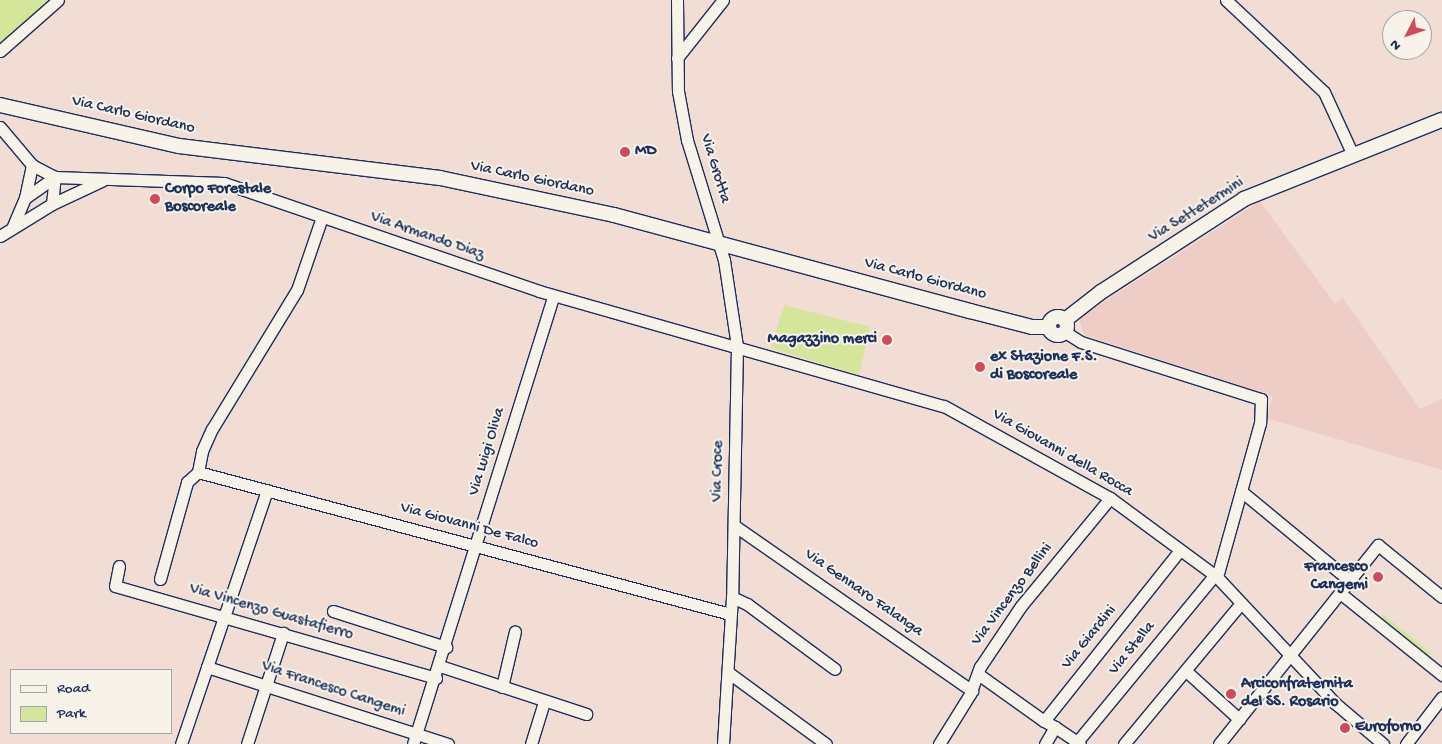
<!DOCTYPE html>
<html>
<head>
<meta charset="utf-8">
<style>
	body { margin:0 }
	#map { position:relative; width:1442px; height:744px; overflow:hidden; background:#f1ddd4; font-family:"Gochi Hand",sans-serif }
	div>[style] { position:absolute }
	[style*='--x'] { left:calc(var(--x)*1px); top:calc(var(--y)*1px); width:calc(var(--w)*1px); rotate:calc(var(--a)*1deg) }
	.built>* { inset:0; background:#edcdc6 }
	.green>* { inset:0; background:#d5e599 }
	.roads { filter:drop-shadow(1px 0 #1b2f5e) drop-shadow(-1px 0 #1b2f5e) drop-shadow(0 1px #1b2f5e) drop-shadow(0 -1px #1b2f5e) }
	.minor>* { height:11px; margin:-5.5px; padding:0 5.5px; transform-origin:5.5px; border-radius:5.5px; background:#f7f3e8 }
	.major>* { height:14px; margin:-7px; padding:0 7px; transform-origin:7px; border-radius:7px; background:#f7f3e8 }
	.major>.ring { margin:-7px; padding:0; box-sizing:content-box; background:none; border:14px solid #f7f3e8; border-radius:50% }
	.dots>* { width:14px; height:14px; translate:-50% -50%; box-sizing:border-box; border:2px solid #f7f3e8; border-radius:50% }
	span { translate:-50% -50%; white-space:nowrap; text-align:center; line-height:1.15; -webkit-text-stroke:4px #f7f3e8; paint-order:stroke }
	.street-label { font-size:16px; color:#1b2f5e }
	.poi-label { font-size:16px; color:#1b2f5e; font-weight:700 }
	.left { translate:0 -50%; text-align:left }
	.right { translate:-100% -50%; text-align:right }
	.legend { position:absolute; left:10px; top:669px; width:162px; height:65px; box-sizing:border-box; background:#f7f3e8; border:1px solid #9fa5b1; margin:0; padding:6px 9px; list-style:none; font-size:15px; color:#1b2f5e }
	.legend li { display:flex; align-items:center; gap:10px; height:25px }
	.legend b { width:25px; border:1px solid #9fa5b1 }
	.north { position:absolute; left:1382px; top:10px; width:50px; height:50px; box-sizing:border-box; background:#f7f3e8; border:1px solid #9fa5b1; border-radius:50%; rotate:229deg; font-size:14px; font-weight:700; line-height:20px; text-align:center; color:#1b2f5e }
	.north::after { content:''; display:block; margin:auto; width:18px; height:22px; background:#d1495b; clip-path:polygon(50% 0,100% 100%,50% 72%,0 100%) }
</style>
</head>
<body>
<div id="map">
	<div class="built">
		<div style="clip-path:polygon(1260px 201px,1335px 304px,1343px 298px,1420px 409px,1442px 399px,1442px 470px,1266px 418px,1273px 396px,1084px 335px,1079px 318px)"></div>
	</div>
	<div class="green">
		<div style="clip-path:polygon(0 0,54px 0,0 47px)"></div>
		<div style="clip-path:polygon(784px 305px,870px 327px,859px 375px,771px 348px)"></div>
		<div style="clip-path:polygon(1383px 614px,1431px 653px,1428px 657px,1380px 618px)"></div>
	</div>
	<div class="roads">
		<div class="minor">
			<div style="--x:677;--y:0;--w:91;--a:89.4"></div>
			<div style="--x:678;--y:91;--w:50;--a:79.6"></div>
			<div style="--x:687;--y:140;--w:126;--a:72.9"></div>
			<div style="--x:724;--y:260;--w:87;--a:81.4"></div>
			<div style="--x:737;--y:346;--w:251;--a:91.1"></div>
			<div style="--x:732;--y:597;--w:147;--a:93.5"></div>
			<div style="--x:1226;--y:0;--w:134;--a:43.2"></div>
			<div style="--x:1324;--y:92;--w:69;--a:65.3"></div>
			<div style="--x:0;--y:51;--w:77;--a:-41.3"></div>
			<div style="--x:677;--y:58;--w:74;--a:-51.6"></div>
			<div style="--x:0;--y:127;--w:50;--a:49.9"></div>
			<div style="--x:32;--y:165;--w:26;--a:28"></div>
			<div style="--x:25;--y:198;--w:37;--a:-35"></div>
			<div style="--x:55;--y:177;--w:169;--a:2"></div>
			<div style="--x:224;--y:183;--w:333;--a:18.9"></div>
			<div style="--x:539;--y:291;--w:421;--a:15.9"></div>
			<div style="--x:944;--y:406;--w:190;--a:29"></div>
			<div style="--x:1110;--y:498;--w:133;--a:36.4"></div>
			<div style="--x:1217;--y:577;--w:174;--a:46.9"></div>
			<div style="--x:1336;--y:704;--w:62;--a:40.4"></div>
			<div style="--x:52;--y:204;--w:27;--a:-84"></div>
			<div style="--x:13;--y:226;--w:30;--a:-67"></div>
			<div style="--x:25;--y:198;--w:34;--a:-78"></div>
			<div style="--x:0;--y:236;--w:61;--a:-31.6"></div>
			<div style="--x:52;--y:204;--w:56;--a:-25.2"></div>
			<div style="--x:1065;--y:332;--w:19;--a:32"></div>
			<div style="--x:1081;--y:342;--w:189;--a:17.6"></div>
			<div style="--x:1261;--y:399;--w:24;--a:92"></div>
			<div style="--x:1260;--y:423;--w:160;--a:105.6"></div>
			<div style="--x:198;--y:472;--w:551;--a:14.94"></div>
			<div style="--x:1241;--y:491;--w:141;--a:39.5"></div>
			<div style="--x:735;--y:526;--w:289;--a:34.8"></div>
			<div style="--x:119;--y:566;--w:20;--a:101"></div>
			<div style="--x:115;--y:586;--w:334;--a:16"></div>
			<div style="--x:160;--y:579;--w:101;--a:-74.4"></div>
			<div style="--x:187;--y:482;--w:15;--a:-42"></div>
			<div style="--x:198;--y:472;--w:21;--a:-79"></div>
			<div style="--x:202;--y:451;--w:24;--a:-66"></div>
			<div style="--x:212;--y:429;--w:163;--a:-58.6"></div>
			<div style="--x:297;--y:290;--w:77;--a:-71.1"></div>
			<div style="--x:1340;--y:593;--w:131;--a:38.8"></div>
			<div style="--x:732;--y:597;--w:17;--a:25"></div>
			<div style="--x:747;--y:604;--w:109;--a:36.5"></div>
			<div style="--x:333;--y:611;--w:119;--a:17.7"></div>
			<div style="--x:440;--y:666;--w:154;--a:18.2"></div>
			<div style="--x:207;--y:667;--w:253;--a:17.7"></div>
			<div style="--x:1186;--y:671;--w:72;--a:42.2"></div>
			<div style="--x:729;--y:673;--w:120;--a:36.2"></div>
			<div style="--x:978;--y:674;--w:81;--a:35.5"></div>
			<div style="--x:502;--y:687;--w:57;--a:-76.9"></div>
			<div style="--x:1055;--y:727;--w:30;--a:34"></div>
			<div style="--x:1077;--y:742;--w:215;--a:-50.5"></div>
			<div style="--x:181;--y:744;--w:268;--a:-71.3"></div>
			<div style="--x:247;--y:744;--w:117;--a:-72"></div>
			<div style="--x:413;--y:744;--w:469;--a:-72.6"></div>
			<div style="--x:531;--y:744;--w:44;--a:-72.8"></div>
			<div style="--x:939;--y:744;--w:59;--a:-58.2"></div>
			<div style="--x:970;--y:694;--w:29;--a:-70"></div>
			<div style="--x:980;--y:667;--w:73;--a:-56.1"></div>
			<div style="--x:1021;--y:606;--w:140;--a:-50.5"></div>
			<div style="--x:1045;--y:744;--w:20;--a:-60"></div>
			<div style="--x:1055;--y:727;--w:13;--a:-151"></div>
			<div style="--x:1044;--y:721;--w:218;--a:-51.5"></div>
			<div style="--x:1124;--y:744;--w:183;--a:-50.3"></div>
			<div style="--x:1219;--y:744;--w:255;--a:-51.4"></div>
			<div style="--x:1378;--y:545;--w:82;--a:39.1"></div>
			<div style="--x:1406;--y:744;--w:59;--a:-52.5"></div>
		</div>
		<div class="major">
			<div style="--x:0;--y:105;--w:184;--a:12.9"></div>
			<div style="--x:179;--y:146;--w:263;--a:7"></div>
			<div style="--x:440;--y:178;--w:178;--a:12"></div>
			<div style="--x:614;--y:215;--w:369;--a:15.1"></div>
			<div style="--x:970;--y:311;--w:64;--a:14.5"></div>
			<div style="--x:1032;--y:327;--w:17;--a:0"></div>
			<div class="ring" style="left:1049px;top:317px;width:4px;height:4px"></div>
			<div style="--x:1065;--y:320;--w:46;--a:-37.9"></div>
			<div style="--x:1101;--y:292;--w:171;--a:-33"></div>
			<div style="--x:1244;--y:199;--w:213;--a:-21.8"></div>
		</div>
	</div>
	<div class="dots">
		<div style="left:625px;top:152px;background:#d1495b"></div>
		<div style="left:155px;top:199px;background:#d1495b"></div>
		<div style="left:887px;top:340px;background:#d1495b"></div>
		<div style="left:980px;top:367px;background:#d1495b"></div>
		<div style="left:1378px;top:577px;background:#d1495b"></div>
		<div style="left:1231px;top:694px;background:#d1495b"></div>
		<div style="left:1345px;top:728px;background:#d1495b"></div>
	</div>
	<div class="street-label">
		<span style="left:133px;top:116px;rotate:13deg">Via Carlo Giordano</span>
		<span style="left:714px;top:169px;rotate:73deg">Via Grotta</span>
		<span style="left:532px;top:180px;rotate:12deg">Via Carlo Giordano</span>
		<span style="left:1197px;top:211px;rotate:-32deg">Via Settetermini</span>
		<span style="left:427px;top:237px;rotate:19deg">Via Armando Diaz</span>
		<span style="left:925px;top:280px;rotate:15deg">Via Carlo Giordano</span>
		<span style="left:488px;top:452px;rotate:-73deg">Via Luigi Oliva</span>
		<span style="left:1062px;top:454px;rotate:30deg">Via Giovanni della Rocca</span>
		<span style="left:719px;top:471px;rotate:-89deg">Via Croce</span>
		<span style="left:469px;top:527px;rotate:15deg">Via Giovanni De Falco</span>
		<span style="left:863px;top:594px;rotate:35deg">Via Gennaro Falanga</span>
		<span style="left:1013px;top:595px;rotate:-53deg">Via Vincenzo Bellini</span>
		<span style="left:271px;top:613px;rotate:16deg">Via Vincenzo Guastafierro</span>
		<span style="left:1090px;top:638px;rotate:-51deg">Via Giardini</span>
		<span style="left:1133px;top:649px;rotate:-51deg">Via Stella</span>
		<span style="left:333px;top:690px;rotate:18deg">Via Francesco Cangemi</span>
	</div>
	<div class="poi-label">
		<span class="left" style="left:635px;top:152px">MD</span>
		<span class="left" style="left:165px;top:199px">Corpo Forestale<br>Boscoreale</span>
		<span class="right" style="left:877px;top:340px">Magazzino merci</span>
		<span class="left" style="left:990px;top:367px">ex Stazione F.S.<br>di Boscoreale</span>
		<span class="right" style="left:1368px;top:577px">Francesco<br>Cangemi</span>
		<span class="left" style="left:1241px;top:694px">Arciconfraternita<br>del SS. Rosario</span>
		<span class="left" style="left:1355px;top:728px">Euroforno</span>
	</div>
	<ul class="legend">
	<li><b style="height:6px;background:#f7f3e8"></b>Road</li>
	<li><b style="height:14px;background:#d5e599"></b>Park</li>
	</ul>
	<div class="north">N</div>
</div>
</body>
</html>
